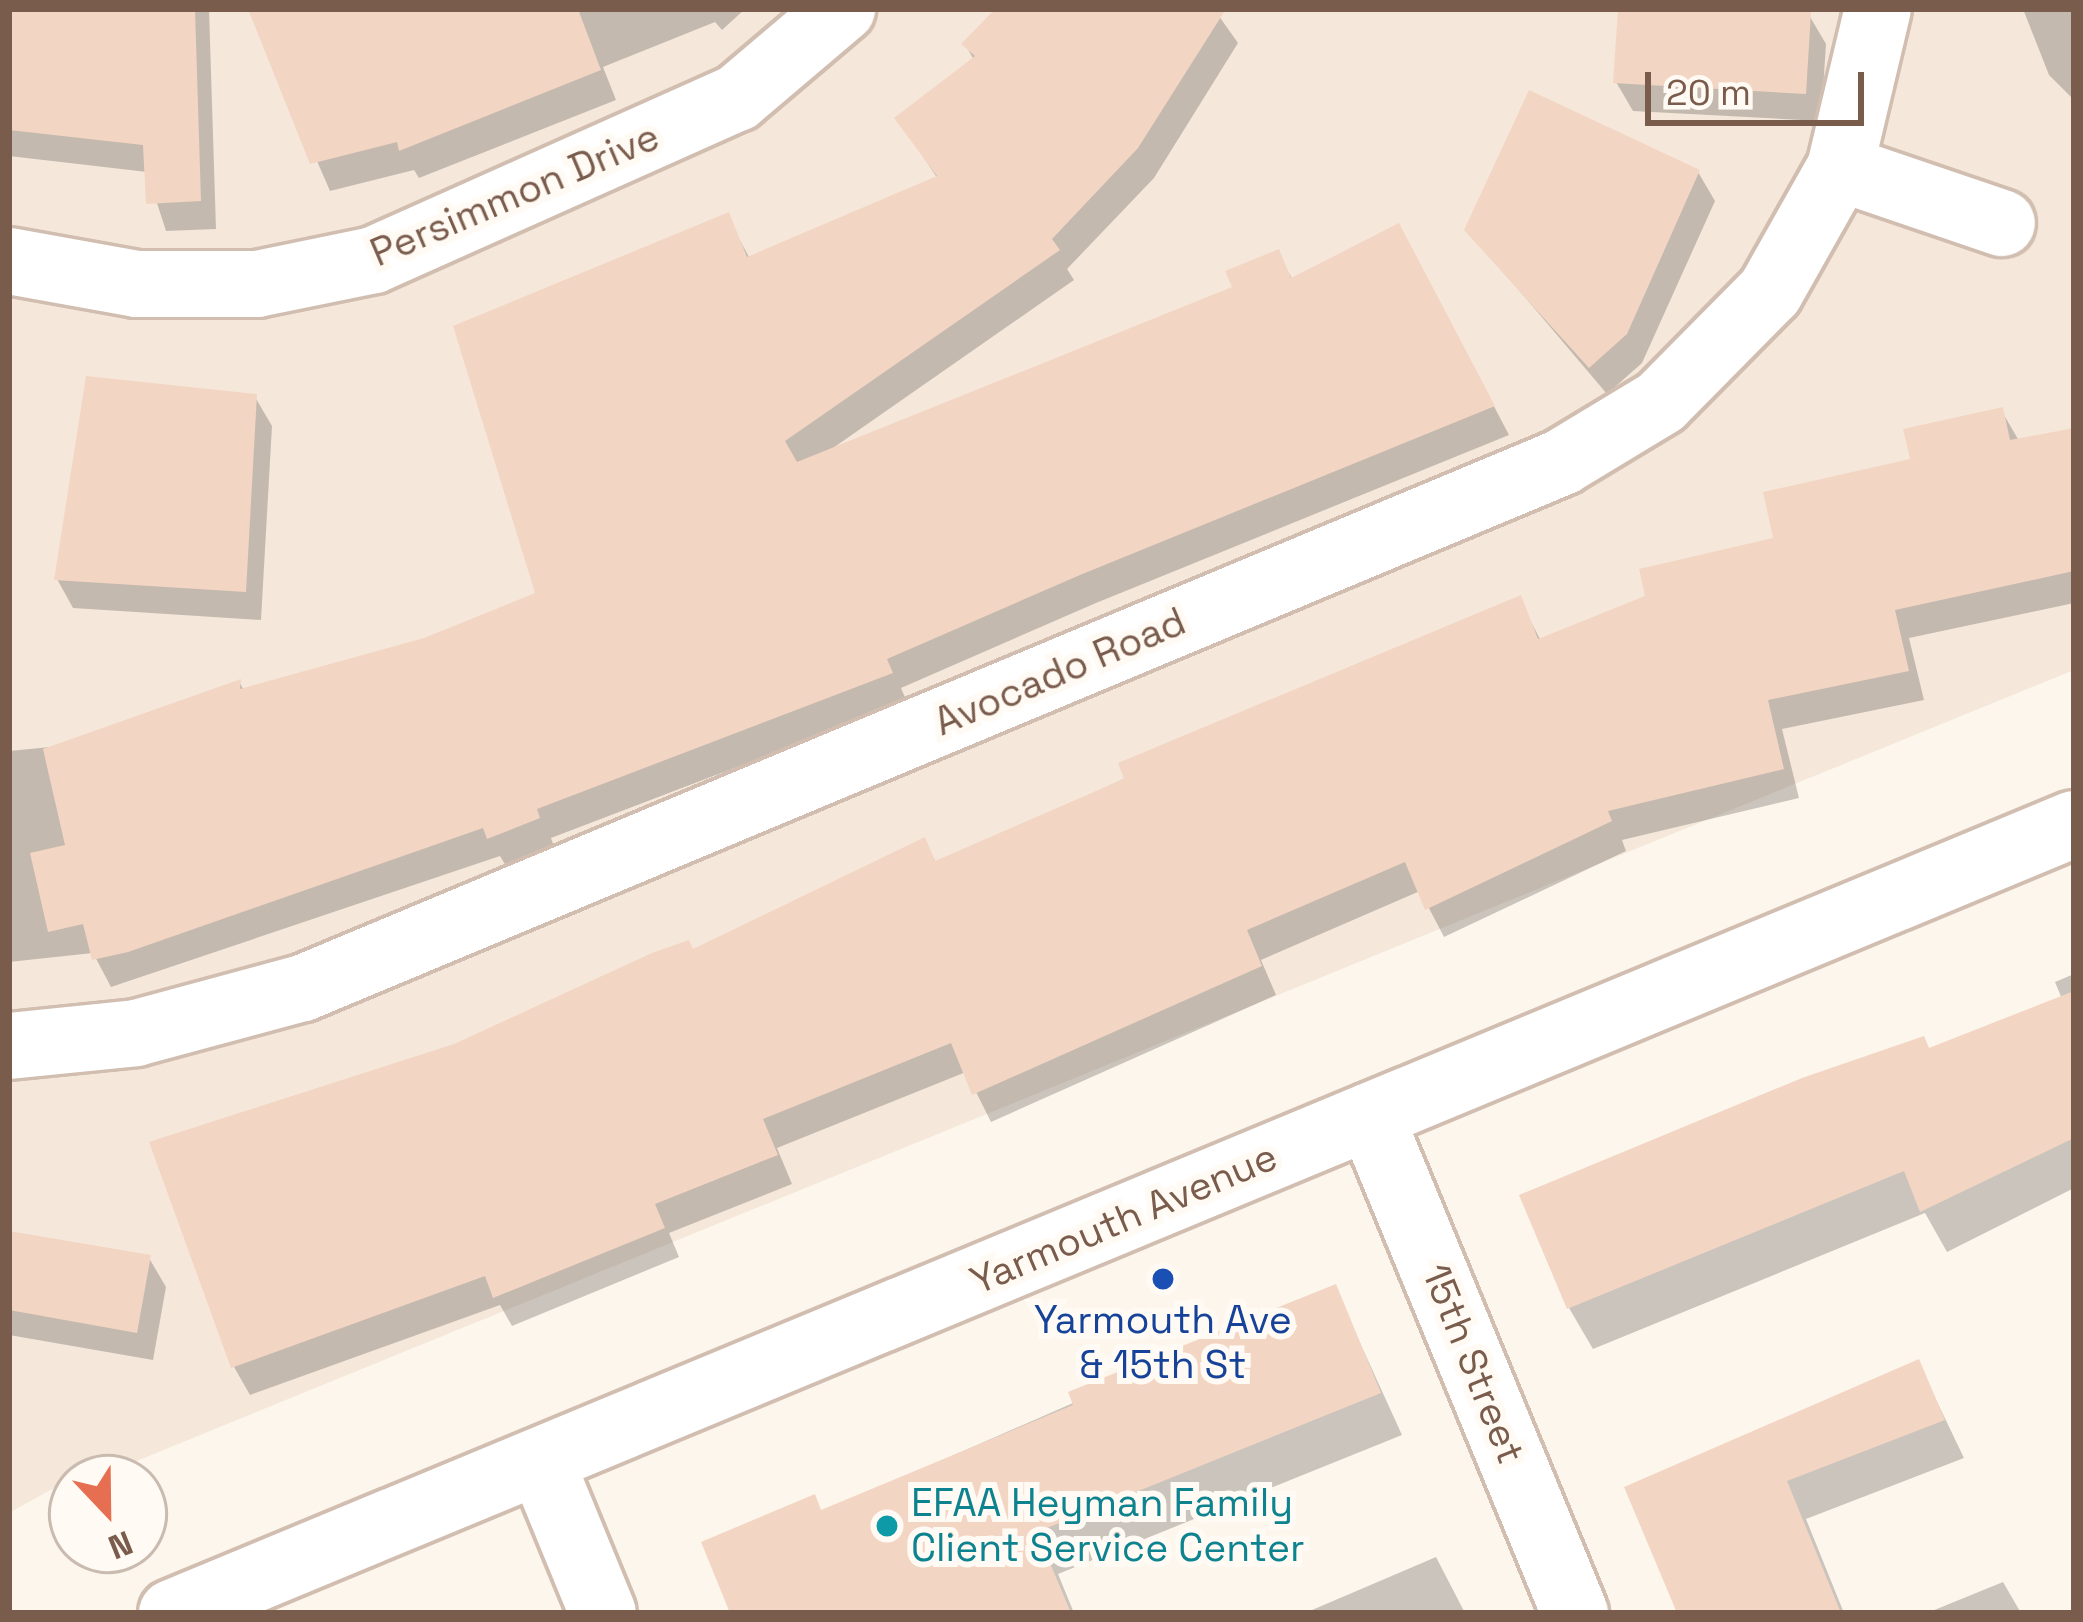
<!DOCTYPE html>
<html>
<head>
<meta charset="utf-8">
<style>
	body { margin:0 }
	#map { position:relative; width:2083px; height:1622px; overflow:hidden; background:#fdf6ec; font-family:"Space Grotesk",sans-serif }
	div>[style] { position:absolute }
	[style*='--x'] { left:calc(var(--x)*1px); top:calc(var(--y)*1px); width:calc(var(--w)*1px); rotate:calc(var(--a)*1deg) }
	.residential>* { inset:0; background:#f5e8da }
	.shadow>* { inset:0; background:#0003 }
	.building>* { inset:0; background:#f3d5c3 }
	.roads { filter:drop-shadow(3px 0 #d1beb0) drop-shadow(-3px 0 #d1beb0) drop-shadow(0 3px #d1beb0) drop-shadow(0 -3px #d1beb0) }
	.street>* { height:66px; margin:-33px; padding:0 33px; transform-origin:33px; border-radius:33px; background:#fff }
	.secondary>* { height:66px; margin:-33px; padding:0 33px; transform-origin:33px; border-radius:33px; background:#fff }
	.dots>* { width:33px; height:33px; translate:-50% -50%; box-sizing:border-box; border:6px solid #fffaf3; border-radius:50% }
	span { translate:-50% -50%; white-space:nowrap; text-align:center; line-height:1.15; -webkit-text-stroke:12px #fffaf3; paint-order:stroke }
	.street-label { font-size:39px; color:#7a5c4d }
	.transit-label { font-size:39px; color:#164399 }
	.culture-label { font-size:39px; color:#0d838f }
	.left { translate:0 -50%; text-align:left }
	.frame { position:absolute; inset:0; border:12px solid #7a5c4d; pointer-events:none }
	.north { position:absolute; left:48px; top:1454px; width:120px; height:120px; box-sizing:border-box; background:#fffaf3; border:3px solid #cabbb1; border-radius:50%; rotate:158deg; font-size:33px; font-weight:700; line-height:48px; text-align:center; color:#7a5c4d }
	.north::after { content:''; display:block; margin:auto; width:42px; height:54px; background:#e76f51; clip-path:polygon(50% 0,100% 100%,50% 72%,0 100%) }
	.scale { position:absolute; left:1645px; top:72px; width:219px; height:54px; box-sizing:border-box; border:6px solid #7a5c4d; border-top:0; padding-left:15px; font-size:36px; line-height:42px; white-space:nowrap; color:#7a5c4d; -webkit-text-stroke:9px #fffaf3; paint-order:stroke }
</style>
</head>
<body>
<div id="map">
	<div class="residential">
		<div style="clip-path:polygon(9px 9px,2074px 9px,2074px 670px,95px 1478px,72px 1478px,9px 1513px)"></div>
	</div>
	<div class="shadow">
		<div style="clip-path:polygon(9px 9px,209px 9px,216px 229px,166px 231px,147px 172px,9px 156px)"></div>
		<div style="clip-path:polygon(251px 9px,745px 9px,722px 30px,715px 22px,603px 67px,616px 100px,419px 178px,414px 170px,330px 191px)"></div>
		<div style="clip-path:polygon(1000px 9px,1214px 9px,1238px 43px,1154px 178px,1067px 269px,1074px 280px,833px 448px,1236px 288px,1277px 253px,1293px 280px,1415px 255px,1509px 435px,1096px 603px,901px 688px,907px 702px,551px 838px,554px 847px,506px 866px,500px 856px,111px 987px,93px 953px,9px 962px,9px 751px,61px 746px,240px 683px,244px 691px,425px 640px,538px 595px,727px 216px,750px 259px,938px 179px,898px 119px,974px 60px,965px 44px)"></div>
		<div style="clip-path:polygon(1621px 9px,1809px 15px,1826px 44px,1821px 121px,1633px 111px,1616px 82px)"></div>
		<div style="clip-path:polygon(2023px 9px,2074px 9px,2074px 100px,2049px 75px)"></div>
		<div style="clip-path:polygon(1698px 172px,1715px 201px,1642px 363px,1607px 394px,1468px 230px)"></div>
		<div style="clip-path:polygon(255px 397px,272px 426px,261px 620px,73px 608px,57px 579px)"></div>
		<div style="clip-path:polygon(2001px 410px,2018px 439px,2074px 431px,2074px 603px,1909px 638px,1924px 700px,1782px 729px,1799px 798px,1622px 840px,1626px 851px,1444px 937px,1420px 891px,1261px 960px,1276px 995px,991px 1122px,966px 1072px,777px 1148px,792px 1184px,669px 1233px,679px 1257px,512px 1326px,500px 1305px,250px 1395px,234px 1367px,455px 1047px,693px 952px,924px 841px,937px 864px,1519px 599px,1541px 641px,1776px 540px)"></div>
		<div style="clip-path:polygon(2074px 974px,2074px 1188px,1947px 1252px,1925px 1213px,1593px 1349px,1569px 1308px,1930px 1051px,2062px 999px,2055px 982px)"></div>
		<div style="clip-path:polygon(9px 1234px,149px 1258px,166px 1287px,153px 1360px,9px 1335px)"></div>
		<div style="clip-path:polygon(1335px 1288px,1402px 1435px,1058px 1574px,1074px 1613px,733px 1613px,822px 1513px)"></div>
		<div style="clip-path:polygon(1918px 1362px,1964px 1458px,1806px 1519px,1844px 1613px,1680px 1613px,1628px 1488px)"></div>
		<div style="clip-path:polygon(1436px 1557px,1465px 1613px,1305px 1613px)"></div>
		<div style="clip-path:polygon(2003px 1582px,2021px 1613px,1927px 1613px)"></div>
	</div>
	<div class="building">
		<div style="clip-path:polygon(9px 9px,195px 9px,201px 201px,146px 204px,143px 145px,9px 130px)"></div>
		<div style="clip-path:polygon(248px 9px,578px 9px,601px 70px,399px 151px,397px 142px,310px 164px)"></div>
		<div style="clip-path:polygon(995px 9px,1226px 9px,1138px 148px,1052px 239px,1060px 250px,785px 441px,797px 462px,1232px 287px,1225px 271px,1279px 249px,1291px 278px,1399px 223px,1495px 406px,1080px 575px,887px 659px,893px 673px,537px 809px,540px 818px,487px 839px,483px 828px,128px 952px,92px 960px,83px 924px,48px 932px,30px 853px,65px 845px,43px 749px,241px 679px,240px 689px,424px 638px,535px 593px,453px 326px,729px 212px,747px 257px,937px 176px,894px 118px,975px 56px,961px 44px)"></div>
		<div style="clip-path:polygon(1618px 9px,1811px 12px,1806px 94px,1613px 83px)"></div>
		<div style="clip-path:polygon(1529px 90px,1700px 170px,1627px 334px,1589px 368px,1464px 230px)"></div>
		<div style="clip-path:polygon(86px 376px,257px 394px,246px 592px,54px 580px)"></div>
		<div style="clip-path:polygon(2003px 407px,2010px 440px,2074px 428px,2074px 571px,1895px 610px,1909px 671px,1768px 700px,1784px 769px,1608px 811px,1612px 821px,1425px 910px,1405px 862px,1247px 930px,1262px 966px,972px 1095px,951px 1043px,763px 1119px,778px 1155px,655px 1204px,665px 1228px,493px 1298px,485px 1276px,231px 1368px,149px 1142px,454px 1044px,652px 953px,689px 940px,693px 949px,925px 837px,935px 861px,1124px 779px,1118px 763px,1521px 595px,1538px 639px,1645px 596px,1639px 569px,1773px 538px,1763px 492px,1910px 459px,1903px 429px)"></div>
		<div style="clip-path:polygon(2074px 991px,2074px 1138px,1920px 1212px,1904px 1171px,1567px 1309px,1519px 1195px,1802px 1078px,1924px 1036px,1929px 1048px)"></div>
		<div style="clip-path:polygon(9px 1231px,151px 1255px,137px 1333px,9px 1310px)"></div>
		<div style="clip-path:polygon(1336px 1284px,1381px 1393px,1037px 1532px,1071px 1613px,730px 1613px,701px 1542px,815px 1494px,821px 1510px,1073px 1405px,1068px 1392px)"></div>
		<div style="clip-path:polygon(1919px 1359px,1945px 1420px,1787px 1481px,1841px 1613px,1677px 1613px,1624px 1487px)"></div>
	</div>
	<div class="roads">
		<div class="street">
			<div style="--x:1840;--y:168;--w:171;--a:18.8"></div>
			<div style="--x:9;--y:261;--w:130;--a:10.2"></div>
			<div style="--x:137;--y:284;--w:120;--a:0"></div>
			<div style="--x:257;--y:284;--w:119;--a:-11.6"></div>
			<div style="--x:374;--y:260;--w:398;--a:-24.1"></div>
			<div style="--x:737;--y:98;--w:138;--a:-40.3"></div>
			<div style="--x:9;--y:1046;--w:128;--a:-5.8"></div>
			<div style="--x:136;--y:1033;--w:173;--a:-15.1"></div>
			<div style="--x:303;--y:988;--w:1364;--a:-22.67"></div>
			<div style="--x:1562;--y:462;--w:116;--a:-31.2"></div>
			<div style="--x:1661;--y:402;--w:155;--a:-45.3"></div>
			<div style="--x:1770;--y:292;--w:142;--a:-60.6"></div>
			<div style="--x:1840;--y:168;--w:163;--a:-76.6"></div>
			<div style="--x:1370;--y:1116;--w:538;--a:67.59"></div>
			<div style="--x:541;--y:1462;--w:163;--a:67.7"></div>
		</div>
		<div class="secondary">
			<div style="--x:172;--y:1613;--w:2059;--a:-22.53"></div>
		</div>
	</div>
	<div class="dots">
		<div style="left:1163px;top:1279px;background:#1a4fb4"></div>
		<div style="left:887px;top:1526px;background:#0f9aa8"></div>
	</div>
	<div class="street-label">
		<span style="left:515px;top:195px;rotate:-23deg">Persimmon Drive</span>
		<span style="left:1060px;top:672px;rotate:-23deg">Avocado Road</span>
		<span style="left:1124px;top:1219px;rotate:-23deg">Yarmouth Avenue</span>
		<span style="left:1473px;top:1364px;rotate:68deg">15th Street</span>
	</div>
	<div class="transit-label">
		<span style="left:1163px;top:1343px">Yarmouth Ave<br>&amp; 15th St</span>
	</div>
	<div class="culture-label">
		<span class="left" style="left:911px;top:1526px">EFAA Heyman Family<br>Client Service Center</span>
	</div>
	<div class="frame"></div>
	<div class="north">N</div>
	<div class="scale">20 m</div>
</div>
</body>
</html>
